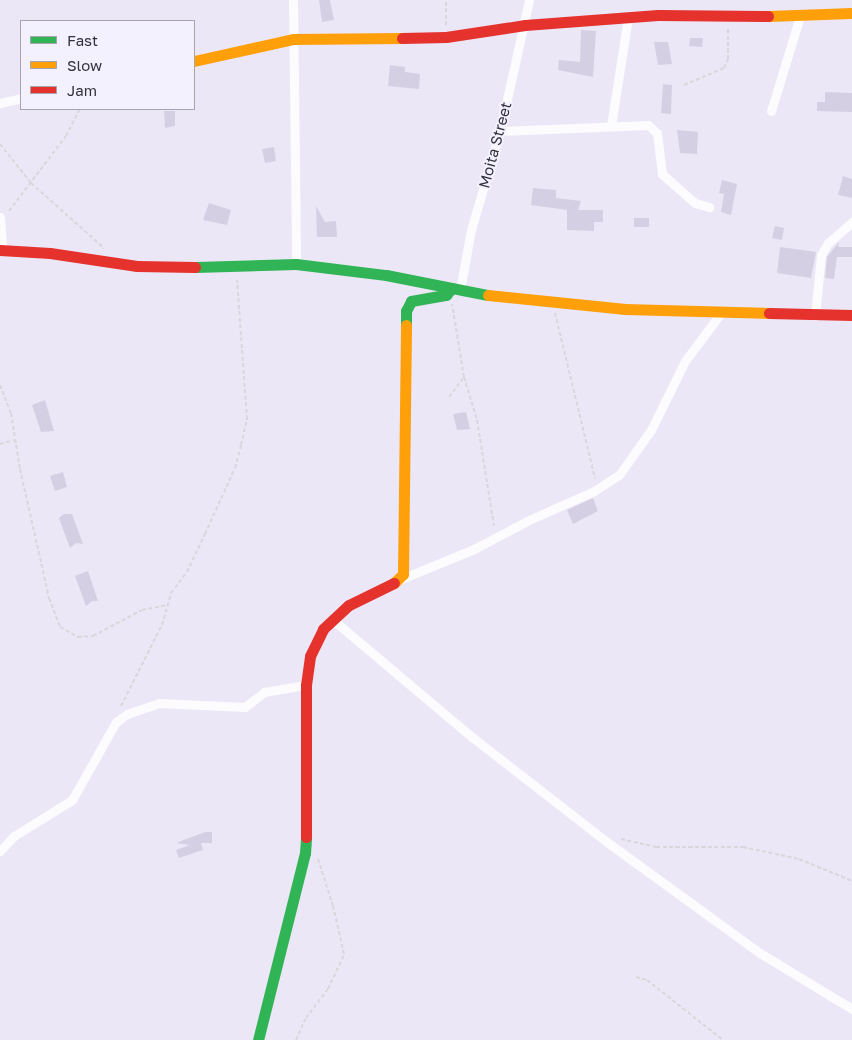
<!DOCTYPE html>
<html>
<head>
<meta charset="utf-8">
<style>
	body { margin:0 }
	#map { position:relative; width:852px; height:1040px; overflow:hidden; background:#ece7f7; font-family:"Golos Text",sans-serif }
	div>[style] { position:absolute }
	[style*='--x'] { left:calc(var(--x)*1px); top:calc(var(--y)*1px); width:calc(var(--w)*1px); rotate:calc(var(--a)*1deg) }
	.building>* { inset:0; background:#d5cfe3 }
	.path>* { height:2px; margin-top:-1px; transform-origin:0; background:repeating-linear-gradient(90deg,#d8d7db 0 4px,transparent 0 6.5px) }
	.street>* { height:9px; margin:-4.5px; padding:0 4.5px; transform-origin:4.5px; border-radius:4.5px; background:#fcfbfe }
	.fast>* { height:11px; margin:-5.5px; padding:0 5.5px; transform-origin:5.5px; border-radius:5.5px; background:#30b455 }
	.slow>* { height:11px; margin:-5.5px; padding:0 5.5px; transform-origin:5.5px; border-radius:5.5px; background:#ff9f0a }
	.jam>* { height:11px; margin:-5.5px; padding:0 5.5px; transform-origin:5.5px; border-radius:5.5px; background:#e5322d }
	span { translate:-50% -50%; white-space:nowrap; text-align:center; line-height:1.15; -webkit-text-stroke:4px #f3f1fd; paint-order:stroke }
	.street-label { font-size:15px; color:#34313d }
	.legend { position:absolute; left:20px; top:20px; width:175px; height:90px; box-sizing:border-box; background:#f3f1fd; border:1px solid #a7a4b0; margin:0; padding:6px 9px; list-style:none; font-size:15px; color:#34313d }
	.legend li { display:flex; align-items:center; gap:10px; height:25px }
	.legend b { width:25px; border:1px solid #a7a4b0 }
</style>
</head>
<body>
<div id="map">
	<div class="building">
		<div style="clip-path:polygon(319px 0,330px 0,334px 20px,322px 22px)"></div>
		<div style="clip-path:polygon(581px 30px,596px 31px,593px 77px,558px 70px,559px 60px,580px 62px)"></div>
		<div style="clip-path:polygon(690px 38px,703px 38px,702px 47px,689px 46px)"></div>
		<div style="clip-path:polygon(654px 42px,668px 42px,672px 64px,658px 65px)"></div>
		<div style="clip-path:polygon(390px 65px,405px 67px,405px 72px,420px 74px,419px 89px,388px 86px)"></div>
		<div style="clip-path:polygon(663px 84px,672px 85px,671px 114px,661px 113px)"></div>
		<div style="clip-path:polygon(825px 92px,852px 93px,852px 112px,817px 111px,817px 102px,825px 102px)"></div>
		<div style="clip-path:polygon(164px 111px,175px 111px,175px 126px,165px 128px)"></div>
		<div style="clip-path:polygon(677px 130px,698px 132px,697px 154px,680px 153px)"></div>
		<div style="clip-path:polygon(274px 147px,276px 161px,265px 163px,262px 149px)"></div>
		<div style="clip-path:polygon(843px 176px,852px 179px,852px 198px,838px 195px)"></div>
		<div style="clip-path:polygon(722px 180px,737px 184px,731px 215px,721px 212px,724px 194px,719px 193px)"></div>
		<div style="clip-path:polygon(533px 188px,556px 190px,556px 198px,581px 201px,578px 210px,603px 210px,603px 222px,594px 222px,594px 231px,567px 230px,567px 210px,531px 205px)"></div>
		<div style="clip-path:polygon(209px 203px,231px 210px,227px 225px,203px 220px)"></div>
		<div style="clip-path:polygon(316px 206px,325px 222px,336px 221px,337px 237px,317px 237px)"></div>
		<div style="clip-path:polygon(634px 218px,649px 218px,649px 227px,634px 227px)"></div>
		<div style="clip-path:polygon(775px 226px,784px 228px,782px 240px,772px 238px)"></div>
		<div style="clip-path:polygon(839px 242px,838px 247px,852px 247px,852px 257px,837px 257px,834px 279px,825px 278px,827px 257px)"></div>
		<div style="clip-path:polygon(780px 247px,816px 252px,811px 278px,777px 273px)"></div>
		<div style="clip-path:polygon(45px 400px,54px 431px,41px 432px,32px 405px)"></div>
		<div style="clip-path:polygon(466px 412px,470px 429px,457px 430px,453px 414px)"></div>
		<div style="clip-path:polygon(63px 472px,67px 487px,55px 491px,50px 476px)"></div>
		<div style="clip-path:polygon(593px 498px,598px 511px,573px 524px,567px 510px)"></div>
		<div style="clip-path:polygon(64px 514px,72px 514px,83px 544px,76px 543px,70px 548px,59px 518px)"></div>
		<div style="clip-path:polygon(88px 571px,98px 601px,92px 601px,86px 606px,75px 576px)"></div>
		<div style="clip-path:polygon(205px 832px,212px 832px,212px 843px,201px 843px,203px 850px,179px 858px,176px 850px,190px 845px,176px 843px)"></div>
	</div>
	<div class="path">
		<div style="--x:446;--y:25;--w:25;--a:-90"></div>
		<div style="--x:684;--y:85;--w:43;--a:-23"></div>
		<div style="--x:724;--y:68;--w:10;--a:-66"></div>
		<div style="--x:728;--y:59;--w:31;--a:-90"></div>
		<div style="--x:0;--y:144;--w:50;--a:51.5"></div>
		<div style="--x:31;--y:183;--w:98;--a:41.7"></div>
		<div style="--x:9;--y:211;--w:94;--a:-52.8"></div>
		<div style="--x:66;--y:136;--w:30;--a:-63"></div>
		<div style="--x:555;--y:313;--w:170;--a:76.4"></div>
		<div style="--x:464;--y:377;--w:45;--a:73.2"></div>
		<div style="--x:477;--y:420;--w:107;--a:80.9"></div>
		<div style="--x:0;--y:385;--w:30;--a:69"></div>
		<div style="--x:11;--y:413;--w:57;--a:80.9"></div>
		<div style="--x:20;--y:469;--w:132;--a:77.3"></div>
		<div style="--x:49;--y:598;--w:31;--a:69"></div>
		<div style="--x:60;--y:627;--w:21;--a:29"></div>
		<div style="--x:78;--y:637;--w:15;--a:-4"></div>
		<div style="--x:93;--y:636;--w:55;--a:-28"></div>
		<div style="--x:142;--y:610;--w:26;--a:-11"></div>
		<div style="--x:449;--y:397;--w:25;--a:-53"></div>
		<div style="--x:464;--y:377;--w:74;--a:-99.3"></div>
		<div style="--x:0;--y:444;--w:16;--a:-15"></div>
		<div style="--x:121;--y:706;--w:91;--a:-63.2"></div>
		<div style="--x:162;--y:625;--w:33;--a:-74"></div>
		<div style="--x:171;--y:593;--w:26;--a:-53"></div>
		<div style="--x:187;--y:572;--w:42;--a:-64.7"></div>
		<div style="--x:205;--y:534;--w:72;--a:-65.6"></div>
		<div style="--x:235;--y:468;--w:24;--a:-75"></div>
		<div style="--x:241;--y:445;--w:27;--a:-77"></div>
		<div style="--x:247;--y:419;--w:139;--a:-94.1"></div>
		<div style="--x:621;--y:839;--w:36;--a:13"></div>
		<div style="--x:656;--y:847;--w:87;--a:0"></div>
		<div style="--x:743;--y:847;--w:57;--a:12.1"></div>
		<div style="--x:799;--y:859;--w:57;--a:22.5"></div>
		<div style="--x:636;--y:977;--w:11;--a:15"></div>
		<div style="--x:647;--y:980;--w:97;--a:38.3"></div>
		<div style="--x:296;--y:1040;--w:24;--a:-66"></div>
		<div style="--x:306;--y:1018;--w:36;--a:-53"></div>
		<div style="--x:328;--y:989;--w:38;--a:-65"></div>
		<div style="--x:344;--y:954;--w:49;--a:-102.9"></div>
		<div style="--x:333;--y:906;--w:52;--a:-107.7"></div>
	</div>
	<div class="street">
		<div style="--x:293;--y:0;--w:264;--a:89.3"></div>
		<div style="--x:0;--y:103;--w:22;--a:-13"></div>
		<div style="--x:771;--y:111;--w:99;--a:-73"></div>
		<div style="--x:611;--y:126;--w:109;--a:-81.1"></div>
		<div style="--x:500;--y:131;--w:148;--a:-2.3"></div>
		<div style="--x:648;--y:125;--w:12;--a:42"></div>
		<div style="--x:657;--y:133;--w:41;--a:83"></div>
		<div style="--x:662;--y:174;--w:44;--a:41.3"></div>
		<div style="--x:695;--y:203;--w:15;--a:16"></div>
		<div style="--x:0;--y:217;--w:32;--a:86"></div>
		<div style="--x:460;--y:290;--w:61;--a:-79.6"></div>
		<div style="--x:471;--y:230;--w:103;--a:-73.7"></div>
		<div style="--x:500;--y:131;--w:134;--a:-77.5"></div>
		<div style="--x:815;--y:316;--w:61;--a:-84.4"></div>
		<div style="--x:821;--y:255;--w:14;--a:-60"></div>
		<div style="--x:828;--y:243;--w:32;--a:-41"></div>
		<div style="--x:401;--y:579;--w:79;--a:-22.3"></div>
		<div style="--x:474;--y:549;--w:62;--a:-27.8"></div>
		<div style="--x:529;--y:520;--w:71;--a:-24"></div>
		<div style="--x:594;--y:491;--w:30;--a:-33"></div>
		<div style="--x:619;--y:475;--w:55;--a:-54.6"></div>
		<div style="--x:651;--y:430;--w:77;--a:-63.8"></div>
		<div style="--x:685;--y:361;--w:59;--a:-53.3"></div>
		<div style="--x:333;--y:620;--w:182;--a:40.1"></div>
		<div style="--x:472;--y:737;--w:171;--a:37.9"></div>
		<div style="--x:607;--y:842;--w:189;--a:36"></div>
		<div style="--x:760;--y:953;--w:108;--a:31.3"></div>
		<div style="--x:0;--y:851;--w:21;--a:-47"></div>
		<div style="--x:14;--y:836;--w:68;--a:-31.8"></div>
		<div style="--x:72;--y:800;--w:90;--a:-60.6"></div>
		<div style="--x:116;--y:722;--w:14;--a:-36"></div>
		<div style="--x:127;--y:714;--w:34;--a:-19"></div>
		<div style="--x:159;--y:703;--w:86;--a:2.7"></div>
		<div style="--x:245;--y:707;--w:24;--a:-38"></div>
		<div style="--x:264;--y:692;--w:43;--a:-9.5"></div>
	</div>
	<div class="fast">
		<div style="--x:195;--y:267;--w:101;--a:-1.7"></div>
		<div style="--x:296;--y:264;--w:91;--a:7"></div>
		<div style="--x:386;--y:275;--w:104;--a:11.1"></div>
		<div style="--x:406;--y:325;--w:14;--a:-90"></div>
		<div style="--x:406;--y:311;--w:11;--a:-63"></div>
		<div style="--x:411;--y:301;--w:36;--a:-10"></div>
		<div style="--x:446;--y:295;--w:9;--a:-49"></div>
		<div style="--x:258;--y:1040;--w:193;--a:-75.9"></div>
		<div style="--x:305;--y:853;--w:16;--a:-86"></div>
	</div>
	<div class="slow">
		<div style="--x:768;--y:16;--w:84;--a:-2"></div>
		<div style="--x:194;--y:61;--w:101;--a:-12.5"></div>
		<div style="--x:293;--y:39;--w:109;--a:-0.5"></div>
		<div style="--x:488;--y:295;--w:138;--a:5.8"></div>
		<div style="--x:625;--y:309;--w:144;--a:1.6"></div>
		<div style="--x:394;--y:583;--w:13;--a:-45"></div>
		<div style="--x:403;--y:574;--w:249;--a:-89.3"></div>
	</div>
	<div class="jam">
		<div style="--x:402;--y:38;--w:44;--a:-1.3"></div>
		<div style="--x:446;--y:37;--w:80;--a:-8.6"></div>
		<div style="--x:525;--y:25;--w:133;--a:-4.3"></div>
		<div style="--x:658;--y:15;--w:110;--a:0.5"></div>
		<div style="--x:0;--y:250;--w:50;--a:3.4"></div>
		<div style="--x:50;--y:253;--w:88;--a:8.5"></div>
		<div style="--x:137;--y:266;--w:58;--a:1"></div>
		<div style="--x:769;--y:313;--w:83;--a:1.4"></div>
		<div style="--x:306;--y:837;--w:152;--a:-90"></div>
		<div style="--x:306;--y:685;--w:29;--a:-82"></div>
		<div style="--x:310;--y:656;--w:30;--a:-64"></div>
		<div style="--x:323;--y:629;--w:35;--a:-43"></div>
		<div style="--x:349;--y:605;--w:50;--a:-26.1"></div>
	</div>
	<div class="street-label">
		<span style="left:495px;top:145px;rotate:-75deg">Moita Street</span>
	</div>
	<ul class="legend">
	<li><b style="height:6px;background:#30b455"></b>Fast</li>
	<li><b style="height:6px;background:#ff9f0a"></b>Slow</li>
	<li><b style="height:6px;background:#e5322d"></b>Jam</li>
	</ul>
</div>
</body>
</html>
